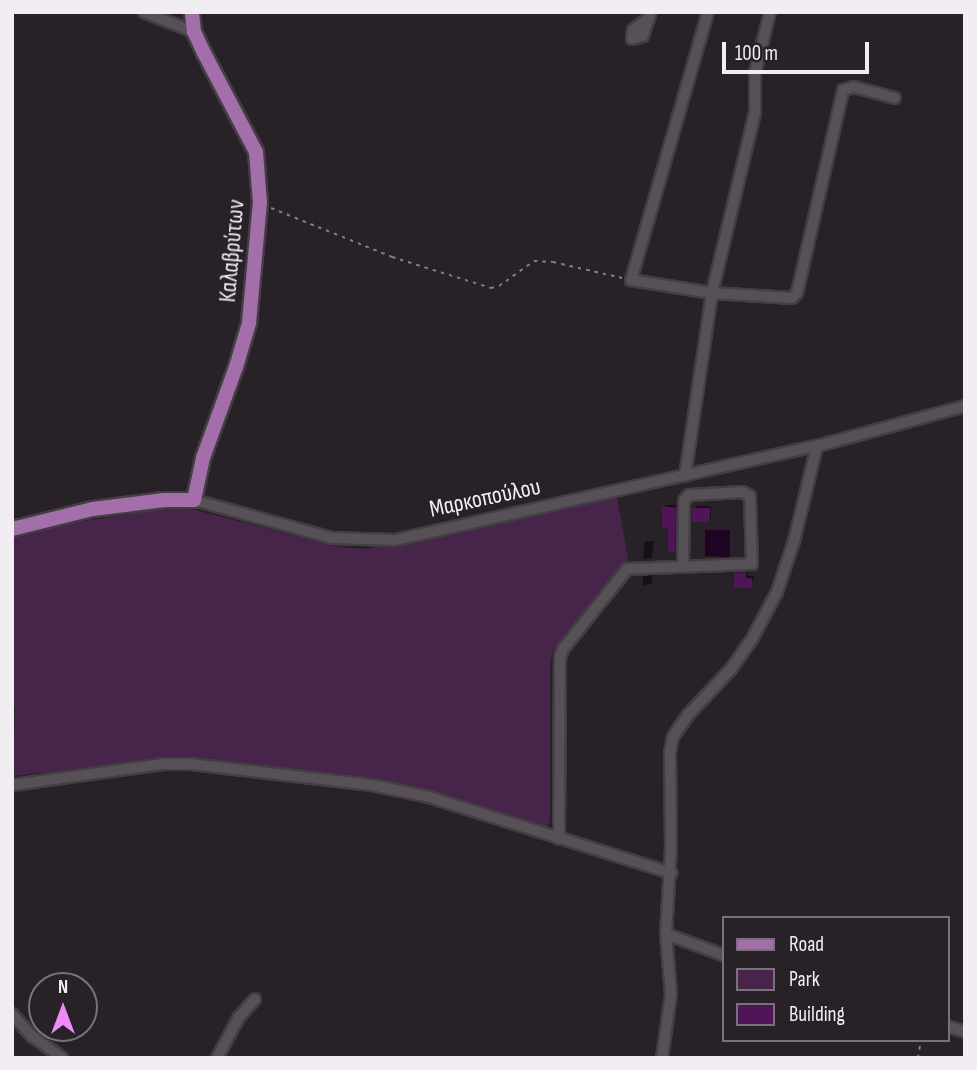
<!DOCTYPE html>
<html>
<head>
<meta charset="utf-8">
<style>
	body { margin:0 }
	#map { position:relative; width:977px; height:1070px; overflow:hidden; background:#282228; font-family:"Sofia Sans Condensed",sans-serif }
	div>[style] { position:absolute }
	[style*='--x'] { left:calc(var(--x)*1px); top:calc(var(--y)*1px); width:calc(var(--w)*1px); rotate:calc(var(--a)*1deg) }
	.green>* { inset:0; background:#47254b }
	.water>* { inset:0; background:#1f0323 }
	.shadow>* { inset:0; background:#0007 }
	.building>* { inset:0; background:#501557 }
	.path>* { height:2px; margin-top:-1px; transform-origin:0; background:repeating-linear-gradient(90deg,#827d82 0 3.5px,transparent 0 8.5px) }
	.roads { filter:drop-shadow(2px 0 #423e42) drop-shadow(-2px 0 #423e42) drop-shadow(0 2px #423e42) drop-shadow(0 -2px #423e42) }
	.minor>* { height:10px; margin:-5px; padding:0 5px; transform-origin:5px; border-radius:5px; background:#575057 }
	.major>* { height:14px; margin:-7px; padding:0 7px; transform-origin:7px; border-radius:7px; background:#a46eaa }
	span { translate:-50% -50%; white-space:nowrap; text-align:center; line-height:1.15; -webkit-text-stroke:6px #282228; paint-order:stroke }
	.street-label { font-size:24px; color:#f1edf2 }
	.frame { position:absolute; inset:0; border:14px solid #f1edf2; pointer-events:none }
	.legend { position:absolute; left:722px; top:916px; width:228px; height:126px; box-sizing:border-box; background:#282228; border:2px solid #787379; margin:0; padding:9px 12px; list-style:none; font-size:21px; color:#f1edf2 }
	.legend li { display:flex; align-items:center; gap:14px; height:35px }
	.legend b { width:35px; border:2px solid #787379 }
	.north { position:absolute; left:28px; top:972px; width:70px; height:70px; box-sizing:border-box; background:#282228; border:2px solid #787379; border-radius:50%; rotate:0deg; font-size:19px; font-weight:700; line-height:28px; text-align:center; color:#f1edf2 }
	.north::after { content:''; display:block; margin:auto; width:24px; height:32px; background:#ed8cf9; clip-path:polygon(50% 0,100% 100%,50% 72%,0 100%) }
	.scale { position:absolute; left:722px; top:42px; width:147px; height:32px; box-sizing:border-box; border:4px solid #f1edf2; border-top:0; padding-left:9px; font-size:21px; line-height:24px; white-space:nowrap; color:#f1edf2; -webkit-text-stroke:5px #282228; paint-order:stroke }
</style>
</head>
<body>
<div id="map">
	<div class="green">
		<div style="clip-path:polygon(617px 497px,629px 564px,617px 570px,552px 653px,550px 663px,550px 820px,547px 828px,333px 775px,189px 757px,12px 776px,15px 708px,12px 707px,12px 539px,73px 523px,166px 508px,187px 508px,338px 547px,366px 549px)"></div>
	</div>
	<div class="water">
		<div style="clip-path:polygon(705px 530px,730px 530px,730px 557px,705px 556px)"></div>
	</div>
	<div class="shadow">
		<div style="clip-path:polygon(667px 505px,676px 505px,675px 550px,664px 507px)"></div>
		<div style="clip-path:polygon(696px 506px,711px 506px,711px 518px,709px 521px,694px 509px)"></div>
		<div style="clip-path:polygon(645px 541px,654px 541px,652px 558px,643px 559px)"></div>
		<div style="clip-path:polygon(748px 570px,748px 576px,754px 576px,751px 586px,735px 573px)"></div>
		<div style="clip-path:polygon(652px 574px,652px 583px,643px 586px,643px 577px)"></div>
	</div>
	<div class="building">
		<div style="clip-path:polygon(662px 506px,676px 508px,675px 552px,668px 552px,668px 528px,662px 528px)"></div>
		<div style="clip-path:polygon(692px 508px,710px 508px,710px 522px,692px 522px)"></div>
		<div style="clip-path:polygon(746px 572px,746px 578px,752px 578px,752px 588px,734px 588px,734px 573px)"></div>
	</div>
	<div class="path">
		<div style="--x:271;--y:208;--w:131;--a:22"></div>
		<div style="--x:392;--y:257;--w:104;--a:17.4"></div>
		<div style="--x:491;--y:288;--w:8;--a:-14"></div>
		<div style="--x:499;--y:286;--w:43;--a:-35.5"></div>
		<div style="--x:534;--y:261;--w:19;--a:3"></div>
		<div style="--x:553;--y:262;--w:71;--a:13.1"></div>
		<div style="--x:918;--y:1058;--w:18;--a:-81"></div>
	</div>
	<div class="roads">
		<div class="minor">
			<div style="--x:144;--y:12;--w:54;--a:21.8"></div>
			<div style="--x:708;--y:12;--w:279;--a:106"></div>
			<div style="--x:631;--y:280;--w:82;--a:9.1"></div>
			<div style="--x:712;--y:293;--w:80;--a:3.6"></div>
			<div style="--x:792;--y:298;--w:7;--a:-45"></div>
			<div style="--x:797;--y:293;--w:208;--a:-77.2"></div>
			<div style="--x:843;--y:90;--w:11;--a:-15"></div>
			<div style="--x:854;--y:87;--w:42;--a:15"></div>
			<div style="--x:649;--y:18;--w:20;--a:143"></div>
			<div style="--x:633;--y:30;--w:9;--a:96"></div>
			<div style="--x:632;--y:39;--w:11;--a:-15"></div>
			<div style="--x:643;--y:36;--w:25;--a:-72"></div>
			<div style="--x:685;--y:476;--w:185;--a:-81.6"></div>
			<div style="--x:712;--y:293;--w:185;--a:-76.6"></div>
			<div style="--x:755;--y:113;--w:40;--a:-90"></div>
			<div style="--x:755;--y:73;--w:63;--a:-76.2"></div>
			<div style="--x:194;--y:500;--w:143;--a:15.4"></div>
			<div style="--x:332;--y:538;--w:63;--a:1.8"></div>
			<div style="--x:395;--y:540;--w:432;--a:-12.6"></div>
			<div style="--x:817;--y:446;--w:153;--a:-15.1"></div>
			<div style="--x:12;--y:785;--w:152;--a:-7.9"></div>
			<div style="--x:163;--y:764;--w:28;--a:0"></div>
			<div style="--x:191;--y:764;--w:182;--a:6.6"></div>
			<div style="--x:372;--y:785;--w:58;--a:11.9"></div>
			<div style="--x:429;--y:797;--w:254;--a:17.4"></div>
			<div style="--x:559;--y:839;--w:182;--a:-89.7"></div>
			<div style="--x:560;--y:657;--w:9;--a:-69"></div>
			<div style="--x:563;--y:649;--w:102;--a:-51.3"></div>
			<div style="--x:627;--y:569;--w:125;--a:-2.3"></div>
			<div style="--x:752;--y:564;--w:68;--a:-91.7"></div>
			<div style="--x:750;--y:496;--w:9;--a:-153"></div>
			<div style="--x:742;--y:492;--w:53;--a:176.8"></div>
			<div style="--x:689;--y:495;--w:8;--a:130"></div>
			<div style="--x:684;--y:501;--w:65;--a:90.9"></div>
			<div style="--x:666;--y:934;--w:61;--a:20.2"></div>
			<div style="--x:12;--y:1014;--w:30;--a:48"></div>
			<div style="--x:32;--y:1036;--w:37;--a:36"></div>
			<div style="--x:947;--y:1026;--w:19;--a:18"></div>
			<div style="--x:217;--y:1058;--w:47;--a:-61.8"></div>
			<div style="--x:239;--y:1017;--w:24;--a:-48"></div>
			<div style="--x:662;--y:1058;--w:65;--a:-82"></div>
			<div style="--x:671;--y:994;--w:60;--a:-94.8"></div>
			<div style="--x:666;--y:934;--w:86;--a:-86.7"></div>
			<div style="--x:671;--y:848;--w:96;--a:-90.6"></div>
			<div style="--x:670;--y:752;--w:15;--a:-79"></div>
			<div style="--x:673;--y:737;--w:27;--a:-56"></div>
			<div style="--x:688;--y:715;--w:63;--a:-46.9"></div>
			<div style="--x:731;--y:669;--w:37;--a:-55"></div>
			<div style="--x:752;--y:639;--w:53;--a:-62"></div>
			<div style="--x:777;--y:592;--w:54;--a:-71.6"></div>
			<div style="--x:794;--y:541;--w:98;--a:-76.4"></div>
		</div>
		<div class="major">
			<div style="--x:12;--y:529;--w:83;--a:-13.9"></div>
			<div style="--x:93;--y:509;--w:72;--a:-7.2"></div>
			<div style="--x:164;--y:500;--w:30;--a:0"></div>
			<div style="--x:194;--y:500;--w:43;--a:-77.9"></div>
			<div style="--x:203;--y:458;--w:97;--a:-70.1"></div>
			<div style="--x:236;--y:367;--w:46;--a:-73.5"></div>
			<div style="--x:249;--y:323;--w:121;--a:-84.8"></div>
			<div style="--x:260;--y:203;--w:51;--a:-94.5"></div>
			<div style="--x:256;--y:152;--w:112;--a:-117.7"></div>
			<div style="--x:204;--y:53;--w:23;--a:-115"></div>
			<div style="--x:194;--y:32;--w:20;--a:-96"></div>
		</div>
	</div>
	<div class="street-label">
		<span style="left:232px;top:251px;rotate:-85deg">Καλαβρύτων</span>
		<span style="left:485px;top:498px;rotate:-12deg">Μαρκοπούλου</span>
	</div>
	<div class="frame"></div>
	<ul class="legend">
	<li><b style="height:9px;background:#a46eaa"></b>Road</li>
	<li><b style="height:19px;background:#47254b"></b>Park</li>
	<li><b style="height:19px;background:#501557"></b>Building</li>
	</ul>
	<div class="north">N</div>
	<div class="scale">100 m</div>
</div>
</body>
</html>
